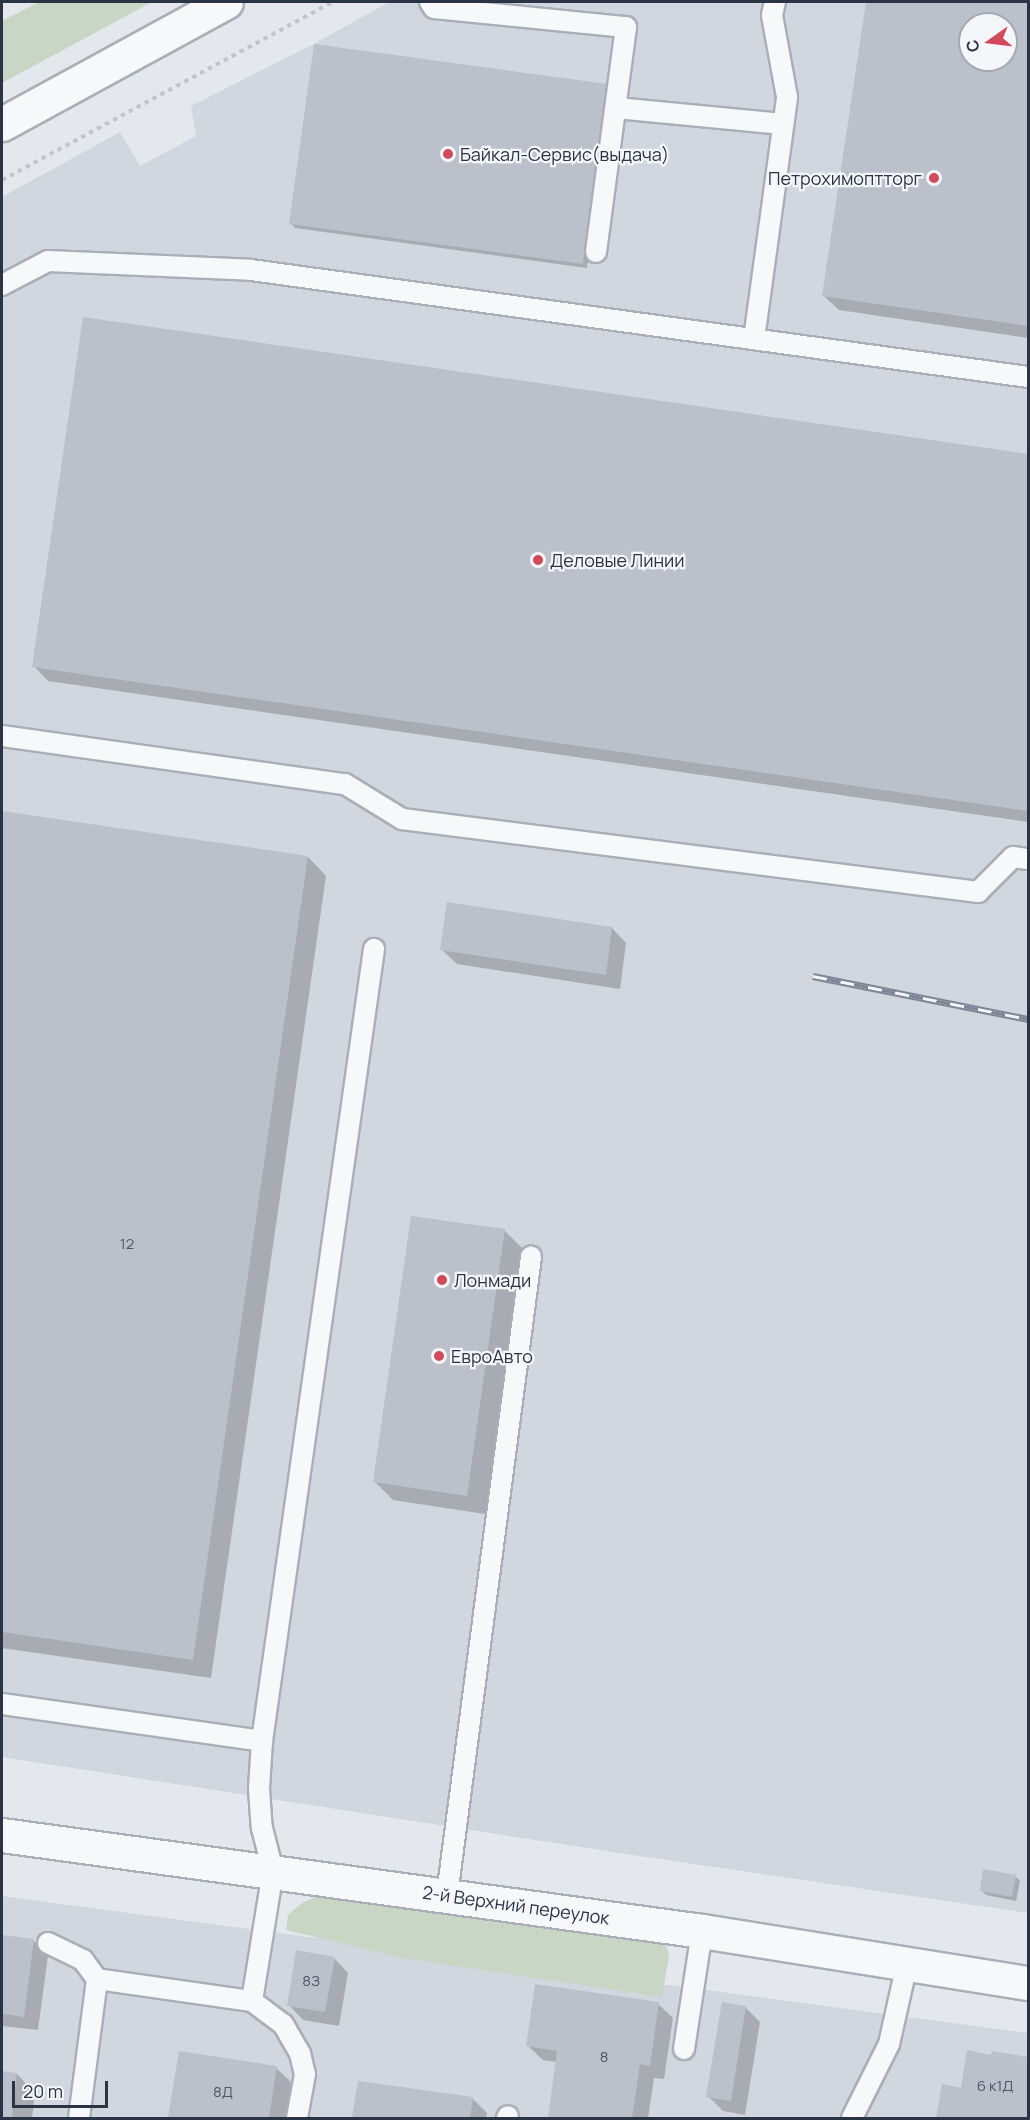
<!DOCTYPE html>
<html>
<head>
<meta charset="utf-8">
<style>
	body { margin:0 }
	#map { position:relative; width:1030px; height:2120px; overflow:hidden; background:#e4e7ec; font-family:Manrope,sans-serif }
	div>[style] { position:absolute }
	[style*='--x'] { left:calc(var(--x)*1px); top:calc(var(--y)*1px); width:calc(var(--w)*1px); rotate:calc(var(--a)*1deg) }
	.built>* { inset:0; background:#d2d6de }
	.green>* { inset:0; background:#c9d6c5 }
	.shadow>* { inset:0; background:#0003 }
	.building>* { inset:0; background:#bbc0ca }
	.path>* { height:4px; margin-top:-2px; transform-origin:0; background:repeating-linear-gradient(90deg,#c2c5cb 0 4.5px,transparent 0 9px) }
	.roads { filter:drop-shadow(2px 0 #a9aeb7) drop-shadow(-2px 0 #a9aeb7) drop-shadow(0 2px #a9aeb7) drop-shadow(0 -2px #a9aeb7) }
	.service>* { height:20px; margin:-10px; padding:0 10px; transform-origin:10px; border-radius:10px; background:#f7f8fa }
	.minor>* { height:33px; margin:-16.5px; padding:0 16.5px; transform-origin:16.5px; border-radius:16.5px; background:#f7f8fa }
	.tertiary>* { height:33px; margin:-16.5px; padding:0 16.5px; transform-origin:16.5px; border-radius:16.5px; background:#f7f8fa }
	.rail>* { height:7px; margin-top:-3.5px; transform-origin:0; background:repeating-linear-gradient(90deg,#f4f6f9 0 14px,#7d8696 0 28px); box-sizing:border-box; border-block:2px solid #7d8696 }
	.dots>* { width:16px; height:16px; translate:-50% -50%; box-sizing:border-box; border:3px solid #f4f6f9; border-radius:50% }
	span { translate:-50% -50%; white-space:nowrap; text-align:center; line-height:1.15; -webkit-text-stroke:4.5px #f4f6f9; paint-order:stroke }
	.number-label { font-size:15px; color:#4f5766 }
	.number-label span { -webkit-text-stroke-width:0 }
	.poi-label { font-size:18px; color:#2b3445 }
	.left { translate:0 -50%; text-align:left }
	.right { translate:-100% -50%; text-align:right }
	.street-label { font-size:18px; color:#2b3445 }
	.frame { position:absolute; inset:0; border:3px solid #2b3445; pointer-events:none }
	.north { position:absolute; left:958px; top:12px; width:60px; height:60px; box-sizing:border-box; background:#f4f6f9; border:2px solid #a4a8b1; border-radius:50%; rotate:256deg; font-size:16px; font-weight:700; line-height:24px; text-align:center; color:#2b3445 }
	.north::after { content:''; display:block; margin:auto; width:21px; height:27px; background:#d1495b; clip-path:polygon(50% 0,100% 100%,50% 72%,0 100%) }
	.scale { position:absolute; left:12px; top:2081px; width:96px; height:27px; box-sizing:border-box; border:3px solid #2b3445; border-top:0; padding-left:8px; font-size:18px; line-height:21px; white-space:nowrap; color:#2b3445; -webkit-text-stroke:4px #f4f6f9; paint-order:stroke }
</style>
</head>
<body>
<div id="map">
	<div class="built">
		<div style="clip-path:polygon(evenodd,389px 2px,1028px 2px,1028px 1913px,639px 1856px,2px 1757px,2px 197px,120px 132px,140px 166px,196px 136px,191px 106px,314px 44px,389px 2px,970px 24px,1006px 24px,1006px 60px,970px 60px,970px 24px)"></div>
		<div style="clip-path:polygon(2px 1896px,1028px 2033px,1028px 2118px,2px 2118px)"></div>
	</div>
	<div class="green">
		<div style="clip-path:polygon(39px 2px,152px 2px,2px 83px,2px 21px)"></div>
		<div style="clip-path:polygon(322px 1894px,659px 1938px,666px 1945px,669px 1956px,662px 1997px,402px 1958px,286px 1930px,288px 1915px,302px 1903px)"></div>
	</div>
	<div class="shadow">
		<div style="clip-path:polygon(evenodd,867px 2px,1028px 2px,1028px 338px,839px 310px,824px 296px,867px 2px,970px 24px,1006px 24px,1006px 60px,970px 60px,970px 24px)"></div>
		<div style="clip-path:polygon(607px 85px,611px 90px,587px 268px,295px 228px,291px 223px)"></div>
		<div style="clip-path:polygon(84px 319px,1028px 456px,1028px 822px,48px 681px,34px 666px)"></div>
		<div style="clip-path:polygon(2px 813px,308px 857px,326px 876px,211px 1678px,2px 1648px)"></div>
		<div style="clip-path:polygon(612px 928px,626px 943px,620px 989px,457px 964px,442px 950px)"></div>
		<div style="clip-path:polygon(504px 1230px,523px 1249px,485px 1514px,393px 1500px,375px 1482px)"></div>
		<div style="clip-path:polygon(1015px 1876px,1020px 1881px,1016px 1901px,986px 1895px,981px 1890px)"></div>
		<div style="clip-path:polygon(2px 1936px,33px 1940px,48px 1955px,38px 2030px,2px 2026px)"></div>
		<div style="clip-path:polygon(334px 1958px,348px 1973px,339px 2026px,303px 2020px,289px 2005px)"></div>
		<div style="clip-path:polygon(658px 2004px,673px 2018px,664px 2079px,654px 2078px,648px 2118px,549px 2118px,557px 2062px,543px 2060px,528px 2046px)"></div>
		<div style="clip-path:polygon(745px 2007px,760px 2022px,745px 2115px,723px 2111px,708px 2096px)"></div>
		<div style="clip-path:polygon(993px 2052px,1028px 2059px,1028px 2118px,937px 2118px,943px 2086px,962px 2089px,992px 2057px)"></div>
		<div style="clip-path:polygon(180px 2053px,276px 2068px,291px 2082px,285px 2118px,170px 2118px)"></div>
		<div style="clip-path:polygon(2px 2072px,17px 2074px,35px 2093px,32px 2118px,2px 2118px)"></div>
		<div style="clip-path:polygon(359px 2082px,473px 2099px,487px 2113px,486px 2118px,354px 2118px)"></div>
	</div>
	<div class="building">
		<div style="clip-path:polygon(evenodd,866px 2px,1028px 2px,1028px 326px,822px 296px,866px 2px,970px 24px,1006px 24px,1006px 60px,970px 60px,970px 24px)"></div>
		<div style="clip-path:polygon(314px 44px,607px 84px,583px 264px,289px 224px)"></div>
		<div style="clip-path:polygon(83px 317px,1028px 454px,1028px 811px,32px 667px)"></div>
		<div style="clip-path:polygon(2px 811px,308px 856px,193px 1660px,2px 1632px)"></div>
		<div style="clip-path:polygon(447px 902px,612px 927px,606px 975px,440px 950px)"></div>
		<div style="clip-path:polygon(411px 1216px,505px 1229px,467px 1496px,373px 1482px)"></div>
		<div style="clip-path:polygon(983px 1869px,1016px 1875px,1012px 1897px,980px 1891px)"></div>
		<div style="clip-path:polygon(2px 1935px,34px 1939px,24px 2017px,2px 2014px)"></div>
		<div style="clip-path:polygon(296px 1950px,335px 1957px,325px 2012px,287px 2006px)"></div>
		<div style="clip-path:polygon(535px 1984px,659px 2002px,650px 2066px,640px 2064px,632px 2118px,548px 2118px,557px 2051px,526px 2046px)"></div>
		<div style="clip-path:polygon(722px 2002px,746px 2006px,731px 2101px,706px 2097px)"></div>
		<div style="clip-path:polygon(967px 2050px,991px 2055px,992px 2051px,1028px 2057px,1028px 2118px,936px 2118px,942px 2084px,961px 2088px)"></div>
		<div style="clip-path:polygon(179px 2051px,277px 2066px,269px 2118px,168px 2118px)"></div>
		<div style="clip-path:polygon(2px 2071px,17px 2073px,12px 2118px,2px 2118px)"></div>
		<div style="clip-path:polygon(358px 2081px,473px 2097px,470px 2118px,352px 2118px)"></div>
	</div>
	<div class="path">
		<div style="--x:2;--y:180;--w:375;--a:-28.3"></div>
	</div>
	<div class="roads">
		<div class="service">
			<div style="--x:430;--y:2;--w:7;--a:56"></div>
			<div style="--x:434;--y:8;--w:193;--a:5.7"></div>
			<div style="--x:626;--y:27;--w:227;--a:97.6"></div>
			<div style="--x:616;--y:108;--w:168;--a:5.5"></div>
			<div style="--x:2;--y:285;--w:52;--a:-27.6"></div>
			<div style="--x:48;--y:261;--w:203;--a:2.5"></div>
			<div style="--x:251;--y:270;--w:784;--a:7.84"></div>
			<div style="--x:754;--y:339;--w:244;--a:-82.2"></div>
			<div style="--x:787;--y:97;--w:83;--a:-100.4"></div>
			<div style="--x:772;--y:15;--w:13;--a:-77"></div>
			<div style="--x:2;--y:736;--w:346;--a:8"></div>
			<div style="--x:345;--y:784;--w:67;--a:31.6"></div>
			<div style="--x:402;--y:819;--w:581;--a:7.22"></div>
			<div style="--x:978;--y:892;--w:49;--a:-45"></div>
			<div style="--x:1013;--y:857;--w:15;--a:8"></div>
			<div style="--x:2;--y:1704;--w:263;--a:8.1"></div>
			<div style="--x:262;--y:1741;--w:800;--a:-81.95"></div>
			<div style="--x:262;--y:1741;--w:48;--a:93.6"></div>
			<div style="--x:259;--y:1789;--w:39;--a:86"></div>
			<div style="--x:262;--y:1828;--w:44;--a:75.7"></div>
			<div style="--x:273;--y:1871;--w:132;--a:99.2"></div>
			<div style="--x:252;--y:2001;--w:39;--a:37"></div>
			<div style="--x:283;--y:2024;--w:34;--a:60"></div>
			<div style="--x:300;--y:2053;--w:22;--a:77"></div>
			<div style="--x:305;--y:2074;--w:45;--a:100.3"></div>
			<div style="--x:447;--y:1895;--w:644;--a:-82.5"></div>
			<div style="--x:48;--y:1943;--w:39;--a:26"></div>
			<div style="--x:83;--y:1960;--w:24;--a:54"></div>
			<div style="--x:684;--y:2049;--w:119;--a:-81.3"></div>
			<div style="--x:79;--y:2118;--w:140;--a:-82.6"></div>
			<div style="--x:97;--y:1979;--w:157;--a:8.1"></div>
			<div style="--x:507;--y:2118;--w:2;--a:-63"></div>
			<div style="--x:852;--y:2118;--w:83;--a:-63.4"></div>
			<div style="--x:889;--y:2044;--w:82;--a:-77.3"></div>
		</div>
		<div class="minor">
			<div style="--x:2;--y:1835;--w:707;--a:7.81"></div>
			<div style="--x:702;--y:1931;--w:330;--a:9.1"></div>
		</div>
		<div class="tertiary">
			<div style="--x:2;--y:124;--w:255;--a:-28.6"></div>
		</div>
	</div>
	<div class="rail">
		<div style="--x:813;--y:976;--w:219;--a:11.3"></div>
	</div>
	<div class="dots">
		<div style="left:448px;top:154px;background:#d1495b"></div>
		<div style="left:934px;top:178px;background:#d1495b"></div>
		<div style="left:538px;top:560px;background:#d1495b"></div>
		<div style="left:442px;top:1280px;background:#d1495b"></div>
		<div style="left:439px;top:1356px;background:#d1495b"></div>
	</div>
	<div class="number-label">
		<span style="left:127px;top:1244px">12</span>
		<span style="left:311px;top:1981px">8З</span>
		<span style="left:604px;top:2057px">8</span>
		<span style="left:995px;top:2086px">6 к1Д</span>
		<span style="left:223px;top:2092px">8Д</span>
	</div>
	<div class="poi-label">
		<span class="left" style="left:460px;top:154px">Байкал-Сервис(выдача)</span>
		<span class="right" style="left:922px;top:178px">Петрохимоптторг</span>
		<span class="left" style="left:550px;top:560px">Деловые Линии</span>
		<span class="left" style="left:454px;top:1280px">Лонмади</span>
		<span class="left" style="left:451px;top:1356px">ЕвроАвто</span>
	</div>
	<div class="street-label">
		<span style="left:516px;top:1905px;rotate:8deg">2-й Верхний переулок</span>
	</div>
	<div class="frame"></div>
	<div class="north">С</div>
	<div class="scale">20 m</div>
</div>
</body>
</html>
